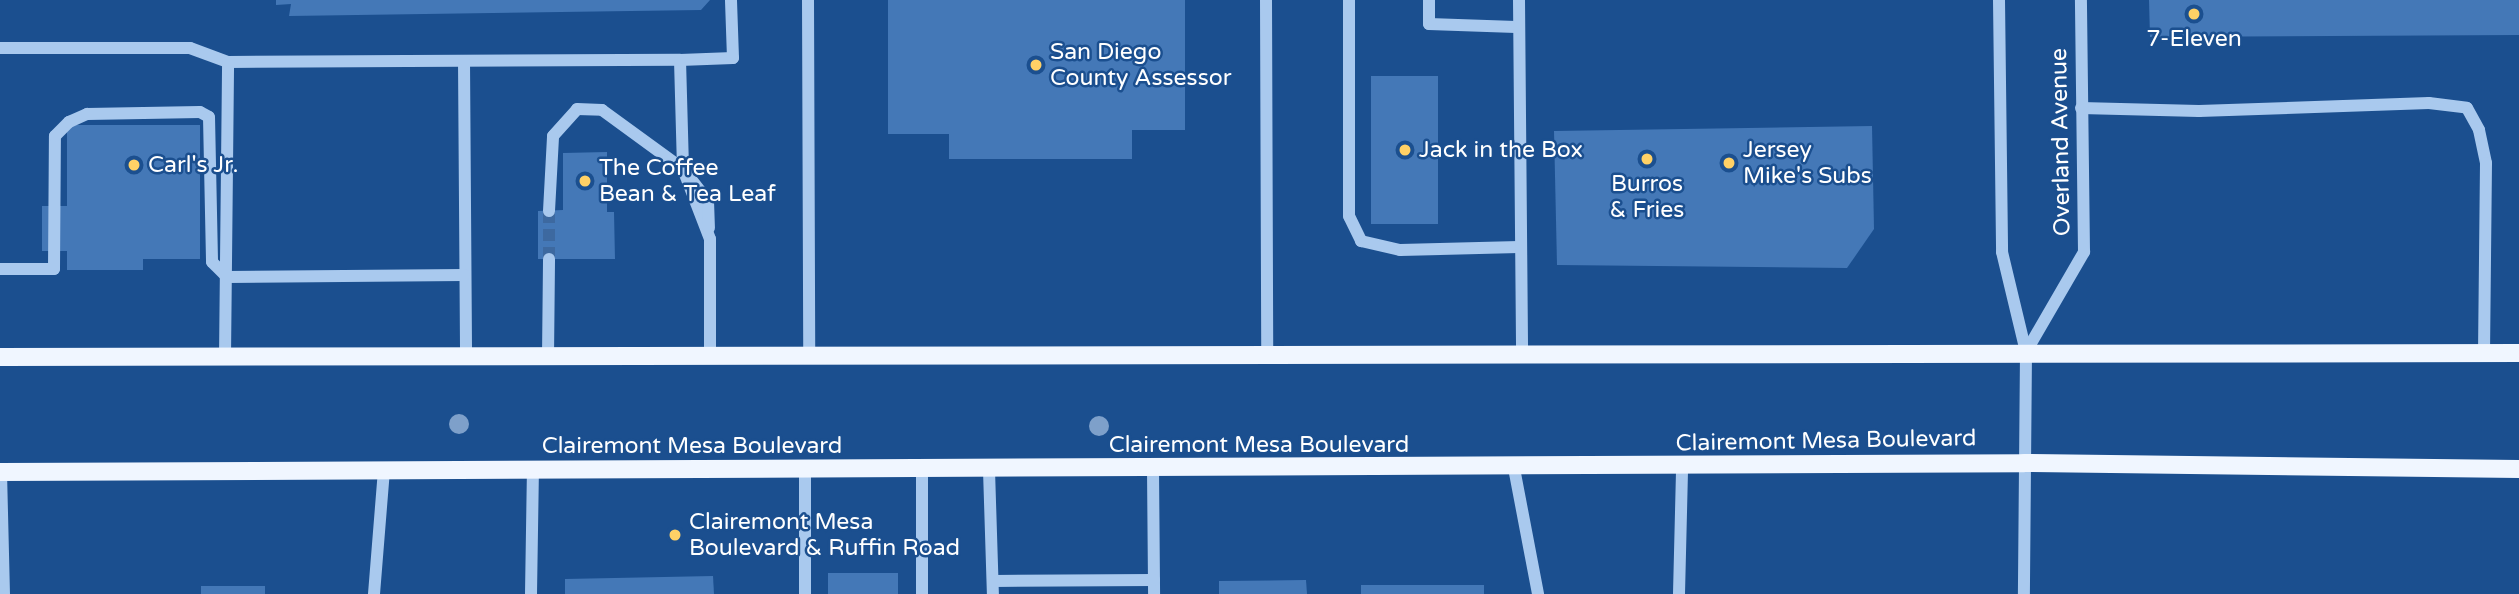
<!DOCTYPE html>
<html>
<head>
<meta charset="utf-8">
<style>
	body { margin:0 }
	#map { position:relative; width:2519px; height:594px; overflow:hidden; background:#1b4f8f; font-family:"Varela Round",sans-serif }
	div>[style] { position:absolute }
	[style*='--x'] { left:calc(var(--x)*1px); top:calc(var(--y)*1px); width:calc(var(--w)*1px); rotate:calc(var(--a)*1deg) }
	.building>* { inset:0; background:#4478b7 }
	.minor-tunnel>* { height:12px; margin-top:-6px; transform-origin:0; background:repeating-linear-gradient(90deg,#3d69a0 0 12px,transparent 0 18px) }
	.minor>* { height:12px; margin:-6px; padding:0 6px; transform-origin:6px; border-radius:6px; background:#a9c9ee }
	.major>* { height:18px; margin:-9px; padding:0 9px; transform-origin:9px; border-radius:9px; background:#f0f6ff }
	.trees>* { width:20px; height:20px; margin:-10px; border-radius:50%; background:#7ea0ca }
	.dots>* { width:19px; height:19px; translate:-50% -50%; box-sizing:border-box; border:4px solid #1b4f8f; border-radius:50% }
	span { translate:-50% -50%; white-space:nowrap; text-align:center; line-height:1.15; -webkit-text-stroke:5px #1b4f8f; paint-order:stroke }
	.poi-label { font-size:23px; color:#fff }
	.left { translate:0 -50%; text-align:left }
	.street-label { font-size:23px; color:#fff }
</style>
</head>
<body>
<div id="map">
	<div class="building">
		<div style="clip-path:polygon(276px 0,710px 0,701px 10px,289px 16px,291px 4px,276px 5px)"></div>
		<div style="clip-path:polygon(888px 0,1185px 0,1185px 130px,1132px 130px,1132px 159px,949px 159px,949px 134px,888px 134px)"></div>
		<div style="clip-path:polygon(2149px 0,2519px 0,2519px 35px,2150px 37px)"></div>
		<div style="clip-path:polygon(1371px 76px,1438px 76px,1438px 224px,1371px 224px)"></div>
		<div style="clip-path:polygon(67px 125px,200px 125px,200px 259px,143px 259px,143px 270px,67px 270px,67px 251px,42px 251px,42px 206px,67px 206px)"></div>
		<div style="clip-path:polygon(1872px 126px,1874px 229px,1847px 268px,1557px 265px,1554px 131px)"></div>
		<div style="clip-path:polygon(607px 152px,607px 212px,614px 212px,615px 259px,538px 259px,538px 211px,563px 210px,563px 153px)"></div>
		<div style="clip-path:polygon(828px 573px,898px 573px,898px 594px,828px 594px)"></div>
		<div style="clip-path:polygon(713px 576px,714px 594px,565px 594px,565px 579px)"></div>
		<div style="clip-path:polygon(1306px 580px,1307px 594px,1219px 594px,1219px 581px)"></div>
		<div style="clip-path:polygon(1361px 585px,1484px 585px,1484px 594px,1361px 594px)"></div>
		<div style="clip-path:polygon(201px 586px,265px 586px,265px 594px,201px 594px)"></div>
	</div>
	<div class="minor-tunnel">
		<div style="--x:549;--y:211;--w:48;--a:90"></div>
	</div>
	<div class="minor">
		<div style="--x:808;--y:0;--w:357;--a:89.8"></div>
		<div style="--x:1266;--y:0;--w:357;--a:89.8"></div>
		<div style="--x:1349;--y:0;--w:216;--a:90"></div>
		<div style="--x:1349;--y:216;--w:28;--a:64"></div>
		<div style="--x:1361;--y:241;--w:40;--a:13"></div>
		<div style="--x:1400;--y:250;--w:119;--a:-1.4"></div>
		<div style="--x:1429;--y:0;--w:24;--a:90"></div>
		<div style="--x:1429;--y:24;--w:87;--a:2"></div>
		<div style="--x:1519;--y:0;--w:356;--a:89.5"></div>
		<div style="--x:1999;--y:0;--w:252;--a:89.3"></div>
		<div style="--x:2002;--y:252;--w:103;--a:76.5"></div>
		<div style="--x:2026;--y:352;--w:242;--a:90.5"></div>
		<div style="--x:0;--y:48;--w:190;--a:0"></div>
		<div style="--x:190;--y:48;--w:40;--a:20.2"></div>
		<div style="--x:228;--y:62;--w:452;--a:-0.3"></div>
		<div style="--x:680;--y:60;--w:109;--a:88.4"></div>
		<div style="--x:683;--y:169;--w:75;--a:68.9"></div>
		<div style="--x:710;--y:239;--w:118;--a:90"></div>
		<div style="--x:680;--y:60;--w:53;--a:-2.2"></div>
		<div style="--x:733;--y:58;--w:58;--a:-92"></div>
		<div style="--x:464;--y:61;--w:296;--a:89.6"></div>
		<div style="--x:2081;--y:108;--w:118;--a:1.5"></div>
		<div style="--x:2199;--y:111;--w:230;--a:-2"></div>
		<div style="--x:2429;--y:103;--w:38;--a:7"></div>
		<div style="--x:2467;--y:108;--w:25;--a:61"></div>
		<div style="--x:2479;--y:130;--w:34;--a:78"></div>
		<div style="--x:2486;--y:163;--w:190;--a:90.6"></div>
		<div style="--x:549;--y:211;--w:75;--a:-86.9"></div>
		<div style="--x:553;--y:136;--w:36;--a:-48"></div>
		<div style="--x:577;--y:109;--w:25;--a:2"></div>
		<div style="--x:602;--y:110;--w:100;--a:36.1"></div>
		<div style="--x:683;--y:169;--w:41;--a:52"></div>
		<div style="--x:708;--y:201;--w:27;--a:88"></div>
		<div style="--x:0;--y:269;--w:54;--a:0"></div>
		<div style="--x:54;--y:269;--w:133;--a:-89.6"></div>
		<div style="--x:55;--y:136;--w:20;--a:-45"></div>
		<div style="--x:69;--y:122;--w:20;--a:-24"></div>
		<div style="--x:87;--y:114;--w:113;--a:-1"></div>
		<div style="--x:200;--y:112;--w:10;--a:29"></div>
		<div style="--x:209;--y:117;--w:145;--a:88.8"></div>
		<div style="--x:212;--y:262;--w:21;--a:45"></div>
		<div style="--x:227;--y:277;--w:237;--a:-0.5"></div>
		<div style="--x:2026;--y:352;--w:116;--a:-59.9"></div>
		<div style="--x:2084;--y:252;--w:252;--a:-90.7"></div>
		<div style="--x:225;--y:357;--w:295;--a:-89.4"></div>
		<div style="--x:548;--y:357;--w:98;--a:-89.4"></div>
		<div style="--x:1514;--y:468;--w:128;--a:79.2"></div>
		<div style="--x:922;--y:470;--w:124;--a:90"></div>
		<div style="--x:989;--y:470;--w:124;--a:88.2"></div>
		<div style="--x:1153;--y:470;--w:124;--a:89.5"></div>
		<div style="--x:805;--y:471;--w:123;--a:90"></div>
		<div style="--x:1;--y:472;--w:122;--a:88.6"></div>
		<div style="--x:993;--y:581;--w:161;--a:-0.4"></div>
		<div style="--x:374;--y:594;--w:123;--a:-85.4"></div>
		<div style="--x:531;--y:594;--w:123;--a:-89.1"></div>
		<div style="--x:1679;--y:594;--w:127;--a:-88.6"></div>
	</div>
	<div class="major">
		<div style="--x:0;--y:357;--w:2519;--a:-0.09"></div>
		<div style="--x:0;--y:472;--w:2024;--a:-0.25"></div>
		<div style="--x:2024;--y:463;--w:495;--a:0.7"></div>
	</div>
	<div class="trees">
		<div style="left:459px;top:424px"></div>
		<div style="left:1099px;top:426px"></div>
	</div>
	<div class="dots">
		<div style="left:2194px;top:14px;background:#ffd166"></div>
		<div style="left:1036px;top:65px;background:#ffd166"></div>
		<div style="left:1405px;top:150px;background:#ffd166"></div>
		<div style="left:1647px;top:159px;background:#ffd166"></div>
		<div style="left:1729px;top:163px;background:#ffd166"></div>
		<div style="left:134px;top:165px;background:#ffd166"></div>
		<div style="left:585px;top:181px;background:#ffd166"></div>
		<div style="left:675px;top:535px;background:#ffd166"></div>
	</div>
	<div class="poi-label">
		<span style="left:2194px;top:39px">7-Eleven</span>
		<span class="left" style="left:1050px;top:65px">San Diego<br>County Assessor</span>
		<span class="left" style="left:1419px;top:150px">Jack in the Box</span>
		<span class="left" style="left:1743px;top:163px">Jersey<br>Mike's Subs</span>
		<span class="left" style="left:148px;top:165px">Carl's Jr.</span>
		<span class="left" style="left:599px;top:181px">The Coffee<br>Bean &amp; Tea Leaf</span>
		<span style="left:1647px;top:197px">Burros<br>&amp; Fries</span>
		<span class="left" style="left:689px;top:535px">Clairemont Mesa<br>Boulevard &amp; Ruffin Road</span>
	</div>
	<div class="street-label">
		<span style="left:2061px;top:142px;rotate:-91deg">Overland Avenue</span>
		<span style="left:1826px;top:441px;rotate:-1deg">Clairemont Mesa Boulevard</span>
		<span style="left:1259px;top:445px">Clairemont Mesa Boulevard</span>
		<span style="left:692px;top:446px">Clairemont Mesa Boulevard</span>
	</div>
</div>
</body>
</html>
